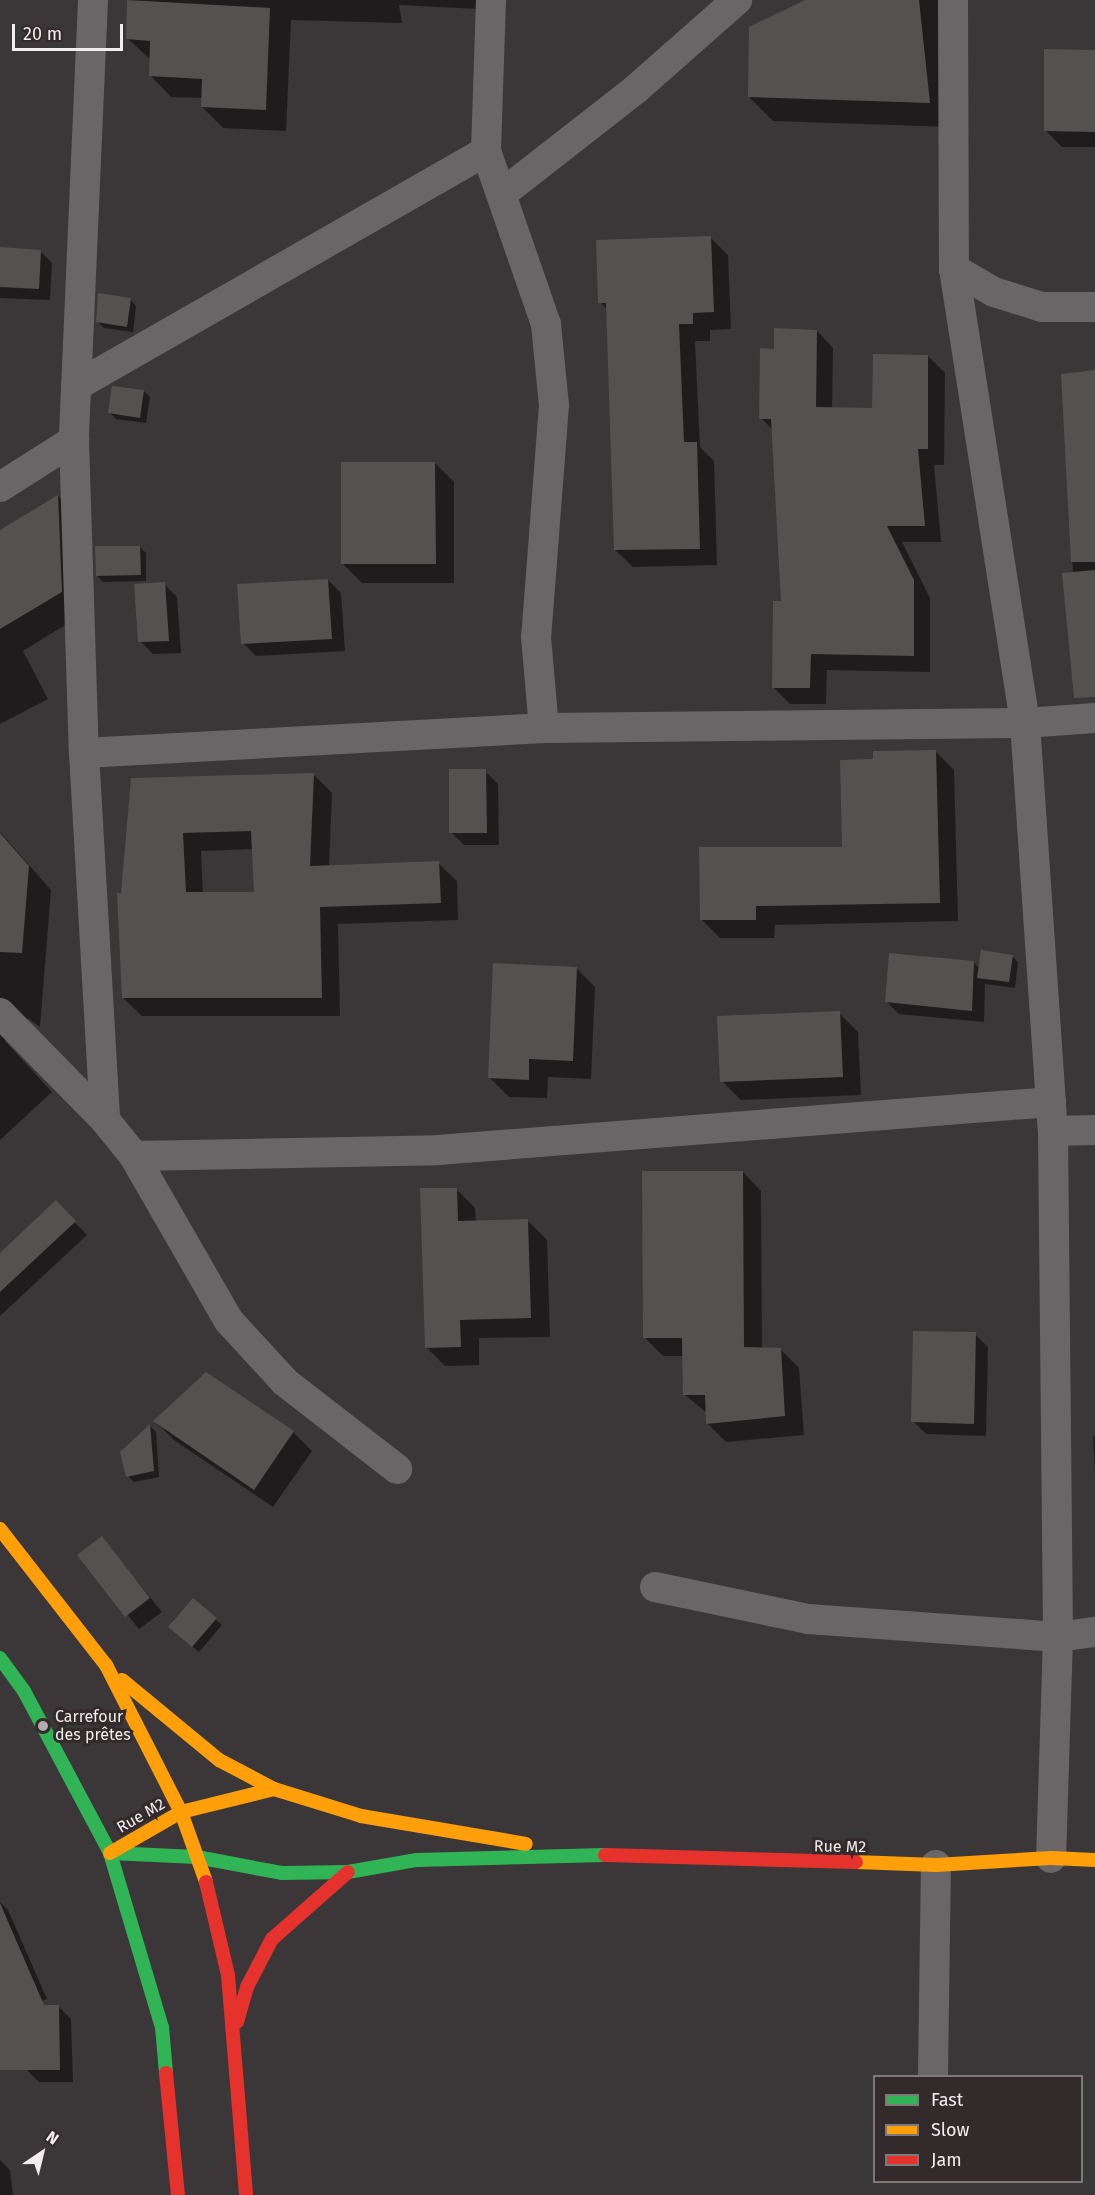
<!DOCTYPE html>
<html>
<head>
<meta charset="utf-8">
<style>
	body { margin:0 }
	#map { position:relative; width:1095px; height:2195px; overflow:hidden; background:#3b3637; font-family:"Fira Sans",sans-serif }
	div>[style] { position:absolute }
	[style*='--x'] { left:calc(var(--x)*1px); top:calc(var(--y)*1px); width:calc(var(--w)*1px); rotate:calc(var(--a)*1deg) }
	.shadow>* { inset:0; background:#0007 }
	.building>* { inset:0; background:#545251 }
	.street>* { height:30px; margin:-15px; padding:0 15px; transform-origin:15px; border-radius:15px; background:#6a6667 }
	.fast>* { height:14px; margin:-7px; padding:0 7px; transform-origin:7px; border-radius:7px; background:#30b455 }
	.slow>* { height:14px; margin:-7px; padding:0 7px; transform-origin:7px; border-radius:7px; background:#ff9f0a }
	.jam>* { height:14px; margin:-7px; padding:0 7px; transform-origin:7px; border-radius:7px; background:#e5322d }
	.dots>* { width:16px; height:16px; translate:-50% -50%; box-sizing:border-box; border:3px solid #332a2c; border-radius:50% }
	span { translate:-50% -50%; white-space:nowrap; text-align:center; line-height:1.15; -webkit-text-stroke:6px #332a2c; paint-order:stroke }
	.poi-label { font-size:16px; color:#f2ecee }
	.left { translate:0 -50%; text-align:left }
	.street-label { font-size:16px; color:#f2ecee }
	.legend { position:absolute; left:873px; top:2075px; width:210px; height:108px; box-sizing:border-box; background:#332a2c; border:2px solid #7f787a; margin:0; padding:8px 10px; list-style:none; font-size:18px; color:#f2ecee }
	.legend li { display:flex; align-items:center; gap:12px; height:30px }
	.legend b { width:30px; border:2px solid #7f787a }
	.north { position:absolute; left:12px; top:2123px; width:60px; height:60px; -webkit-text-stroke:4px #332a2c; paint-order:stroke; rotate:35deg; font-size:16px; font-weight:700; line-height:24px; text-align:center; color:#f2ecee }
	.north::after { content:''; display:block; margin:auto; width:21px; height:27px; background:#f2ecee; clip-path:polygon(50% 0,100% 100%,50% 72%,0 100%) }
	.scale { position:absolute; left:12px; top:24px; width:111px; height:27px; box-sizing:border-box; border:3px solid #f2ecee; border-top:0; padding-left:8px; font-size:18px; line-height:21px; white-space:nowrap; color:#f2ecee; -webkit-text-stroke:4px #332a2c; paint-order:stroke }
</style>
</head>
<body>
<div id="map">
	<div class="shadow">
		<div style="clip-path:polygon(129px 0,479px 0,479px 9px,399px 5px,402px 23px,291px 20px,286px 131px,223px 128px,202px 107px,203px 98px,171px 97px,150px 75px,151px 60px,127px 38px)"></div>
		<div style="clip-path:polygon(808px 0,939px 0,953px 127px,773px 121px,749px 97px)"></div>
		<div style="clip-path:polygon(1095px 51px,1095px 147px,1062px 147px,1045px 130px)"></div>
		<div style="clip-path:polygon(710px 237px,728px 255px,731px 329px,710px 330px,710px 341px,695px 341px,700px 447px,714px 461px,717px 565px,633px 567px,615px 550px,608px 310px,600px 302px)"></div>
		<div style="clip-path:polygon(0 250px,40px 251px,52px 263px,50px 300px,0 298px)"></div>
		<div style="clip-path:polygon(130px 299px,136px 306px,133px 332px,104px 328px,98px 322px)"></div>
		<div style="clip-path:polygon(817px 331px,833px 348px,832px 409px,874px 410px,928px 356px,945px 373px,944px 465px,934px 465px,941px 542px,902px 542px,930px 598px,930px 672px,827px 670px,826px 704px,790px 704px,773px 687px,782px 603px,773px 430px,761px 418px,775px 350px)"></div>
		<div style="clip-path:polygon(1095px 371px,1095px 687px,1073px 573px,1062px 375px)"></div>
		<div style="clip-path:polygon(144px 391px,150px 397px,146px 423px,116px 419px,110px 413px)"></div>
		<div style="clip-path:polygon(435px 463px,454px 482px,454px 583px,362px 583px,343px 564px)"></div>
		<div style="clip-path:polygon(58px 496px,80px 519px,83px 614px,23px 651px,48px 699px,0 724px,0 532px)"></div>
		<div style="clip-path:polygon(140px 547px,146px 553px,146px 581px,103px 582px,97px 576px)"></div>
		<div style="clip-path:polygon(328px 580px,341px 593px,345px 651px,256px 656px,243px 643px)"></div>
		<div style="clip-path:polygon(164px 584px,177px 597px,181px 653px,153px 654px,140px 641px)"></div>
		<div style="clip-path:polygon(935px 751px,954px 770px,958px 921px,775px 925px,774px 938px,720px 938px,701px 919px,843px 849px,875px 761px)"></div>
		<div style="clip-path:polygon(485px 771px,498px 784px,499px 845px,464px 845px,451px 832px)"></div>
		<div style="clip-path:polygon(evenodd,314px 775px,332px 793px,329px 867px,438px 863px,457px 881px,458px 920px,338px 924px,340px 1016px,142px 1016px,123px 998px,123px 895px,132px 779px,314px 775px,253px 849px,255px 893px,203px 894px,201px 851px,253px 849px)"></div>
		<div style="clip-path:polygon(0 832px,51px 890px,40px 1027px,29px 1019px,18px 1018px,10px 1024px,5px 1041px,52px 1092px,0 1140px)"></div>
		<div style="clip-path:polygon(1012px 956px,1018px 962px,1015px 988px,985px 984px,984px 1022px,899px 1014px,887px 1002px,973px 962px,980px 969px)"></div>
		<div style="clip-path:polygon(576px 968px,595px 987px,591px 1079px,548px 1077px,547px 1098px,509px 1097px,490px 1078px)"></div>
		<div style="clip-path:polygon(839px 1013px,858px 1032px,861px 1095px,741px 1100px,722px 1081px)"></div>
		<div style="clip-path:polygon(743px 1172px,761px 1191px,762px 1349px,780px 1349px,799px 1368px,804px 1435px,726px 1442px,707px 1423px,707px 1413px,685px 1395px,684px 1356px,663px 1356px,644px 1337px)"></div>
		<div style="clip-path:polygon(456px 1189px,475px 1208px,476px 1222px,528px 1221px,547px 1240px,550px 1337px,479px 1338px,479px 1365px,445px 1366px,426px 1347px)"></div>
		<div style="clip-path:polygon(56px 1203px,87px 1235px,0 1316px,0 1255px)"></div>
		<div style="clip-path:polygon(975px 1334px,988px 1347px,986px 1436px,926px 1434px,913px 1421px)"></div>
		<div style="clip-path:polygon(155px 1421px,293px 1432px,312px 1451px,273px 1507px,174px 1440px)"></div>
		<div style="clip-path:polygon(150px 1426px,156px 1432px,159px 1477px,134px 1482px,128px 1476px,122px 1452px)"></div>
		<div style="clip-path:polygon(1093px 1436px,1095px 1436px,1095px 1476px)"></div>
		<div style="clip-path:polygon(102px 1538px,162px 1612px,139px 1629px,79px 1555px)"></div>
		<div style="clip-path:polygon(193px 1600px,222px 1625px,199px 1652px,176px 1633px)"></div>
		<div style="clip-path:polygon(0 1902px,8px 1910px,47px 1999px,30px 2006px,58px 2006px,71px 2019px,73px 2082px,39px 2082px,26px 2069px,0 2018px)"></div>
		<div style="clip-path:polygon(0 2160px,10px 2170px,13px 2195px,0 2195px)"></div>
	</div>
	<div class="building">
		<div style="clip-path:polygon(127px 0,270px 8px,266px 110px,201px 107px,202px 79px,149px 76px,150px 41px,126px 39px)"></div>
		<div style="clip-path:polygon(805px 0,919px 0,930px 103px,748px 97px,749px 27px)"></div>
		<div style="clip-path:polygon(1044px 49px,1095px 50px,1095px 132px,1044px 131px)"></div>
		<div style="clip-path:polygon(711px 236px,714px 312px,693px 313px,693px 324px,679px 324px,684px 442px,697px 442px,700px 549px,614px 550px,606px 303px,598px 303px,596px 240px)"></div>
		<div style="clip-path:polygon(0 247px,41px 250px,39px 289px,0 287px)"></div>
		<div style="clip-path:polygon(98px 293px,131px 298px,127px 327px,96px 322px)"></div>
		<div style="clip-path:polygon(774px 328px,817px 330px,816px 407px,872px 408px,873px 354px,928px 355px,928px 449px,918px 449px,925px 526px,887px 526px,914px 580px,914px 656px,811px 654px,810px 688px,772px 688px,773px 601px,781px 601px,771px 419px,759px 419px,760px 348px,774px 349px)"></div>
		<div style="clip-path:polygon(1095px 370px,1095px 562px,1071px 562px,1061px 374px)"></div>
		<div style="clip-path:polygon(112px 386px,144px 390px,140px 418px,108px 413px)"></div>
		<div style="clip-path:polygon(341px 462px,435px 462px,436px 564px,341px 564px)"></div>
		<div style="clip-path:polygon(58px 495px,62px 592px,0 629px,0 530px)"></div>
		<div style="clip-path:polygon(95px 546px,140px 546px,141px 575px,96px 576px)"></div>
		<div style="clip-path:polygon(1095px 570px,1095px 697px,1074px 698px,1062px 573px)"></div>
		<div style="clip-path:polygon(328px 579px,332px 639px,241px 644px,237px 584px)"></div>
		<div style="clip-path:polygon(165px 582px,169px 641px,138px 642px,134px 584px)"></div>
		<div style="clip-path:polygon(936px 750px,940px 903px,756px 906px,756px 920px,700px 920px,699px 847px,842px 847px,840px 760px,873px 759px,873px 751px)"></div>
		<div style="clip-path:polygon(449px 769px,486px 769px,487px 833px,449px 833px)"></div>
		<div style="clip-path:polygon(evenodd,314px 773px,310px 866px,439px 861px,441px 903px,320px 907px,322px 998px,122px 998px,117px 893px,121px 893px,131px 778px,314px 773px,251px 831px,254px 892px,186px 892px,183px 833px,251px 831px)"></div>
		<div style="clip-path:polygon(0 833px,29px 866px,22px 953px,0 952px)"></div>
		<div style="clip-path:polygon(981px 950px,1013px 955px,1009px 982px,977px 978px)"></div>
		<div style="clip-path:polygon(889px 953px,974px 961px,972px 1011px,885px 1002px)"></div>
		<div style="clip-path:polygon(493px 963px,577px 967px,573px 1061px,529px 1059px,529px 1080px,488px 1078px)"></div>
		<div style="clip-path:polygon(840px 1011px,843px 1077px,720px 1082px,717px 1016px)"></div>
		<div style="clip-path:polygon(642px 1171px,743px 1171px,744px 1347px,781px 1348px,785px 1416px,706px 1424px,705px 1395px,683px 1395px,682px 1338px,643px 1338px)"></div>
		<div style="clip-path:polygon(420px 1188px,457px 1188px,458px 1221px,528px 1219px,531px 1318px,460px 1320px,461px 1347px,425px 1348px)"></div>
		<div style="clip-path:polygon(56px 1200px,76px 1221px,0 1292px,0 1253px)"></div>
		<div style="clip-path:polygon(913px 1331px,976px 1332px,974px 1424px,911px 1422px)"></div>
		<div style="clip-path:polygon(206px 1372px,294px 1431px,254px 1490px,153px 1421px)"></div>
		<div style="clip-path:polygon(150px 1424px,154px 1471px,126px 1477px,120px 1452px)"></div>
		<div style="clip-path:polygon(102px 1536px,150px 1598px,125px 1617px,77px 1555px)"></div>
		<div style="clip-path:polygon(193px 1598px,217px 1618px,192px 1647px,168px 1627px)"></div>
		<div style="clip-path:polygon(0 1903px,44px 2005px,59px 2005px,60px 2070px,0 2070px)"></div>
	</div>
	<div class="street">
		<div style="--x:93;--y:0;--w:440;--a:92.5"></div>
		<div style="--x:74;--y:440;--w:313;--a:88.2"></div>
		<div style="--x:84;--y:753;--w:368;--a:86.7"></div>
		<div style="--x:491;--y:0;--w:151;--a:91.9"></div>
		<div style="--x:486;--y:151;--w:183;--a:70.9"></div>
		<div style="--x:546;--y:324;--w:81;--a:84.4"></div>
		<div style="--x:554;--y:405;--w:233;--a:94.4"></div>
		<div style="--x:536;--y:637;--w:91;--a:85"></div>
		<div style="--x:953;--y:0;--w:269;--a:89.8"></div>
		<div style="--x:954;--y:269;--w:460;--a:81.1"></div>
		<div style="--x:1025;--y:723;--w:409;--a:86.1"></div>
		<div style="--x:1053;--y:1131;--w:506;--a:89.43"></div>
		<div style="--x:1058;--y:1637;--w:221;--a:91.8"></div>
		<div style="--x:503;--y:193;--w:169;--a:-38"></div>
		<div style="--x:636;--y:89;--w:135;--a:-41.4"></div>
		<div style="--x:954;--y:269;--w:46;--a:29.9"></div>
		<div style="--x:994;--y:292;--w:50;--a:17.4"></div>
		<div style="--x:1042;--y:307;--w:53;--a:0"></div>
		<div style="--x:76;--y:386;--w:473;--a:-29.8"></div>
		<div style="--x:0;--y:487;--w:88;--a:-32.4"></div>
		<div style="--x:84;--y:753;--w:461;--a:-3.1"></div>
		<div style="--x:544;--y:728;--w:481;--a:-0.6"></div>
		<div style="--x:1025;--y:723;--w:70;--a:-4.1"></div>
		<div style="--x:0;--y:1013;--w:150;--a:45.5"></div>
		<div style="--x:105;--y:1120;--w:46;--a:51.1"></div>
		<div style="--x:134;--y:1156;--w:190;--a:60.1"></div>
		<div style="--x:229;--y:1321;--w:83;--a:47.4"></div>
		<div style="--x:285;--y:1382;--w:142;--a:37.8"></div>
		<div style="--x:1053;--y:1131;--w:42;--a:-1.4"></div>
		<div style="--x:134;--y:1156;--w:304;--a:-1.1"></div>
		<div style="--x:438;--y:1150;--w:615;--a:-4.48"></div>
		<div style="--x:655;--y:1587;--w:156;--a:11.8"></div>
		<div style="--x:808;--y:1619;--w:251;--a:4.1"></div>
		<div style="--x:1058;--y:1637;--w:37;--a:-8"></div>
		<div style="--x:933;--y:2076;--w:211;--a:-89.2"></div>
	</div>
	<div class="fast">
		<div style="--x:0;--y:1658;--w:41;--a:54"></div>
		<div style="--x:24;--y:1691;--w:183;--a:62"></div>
		<div style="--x:110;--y:1853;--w:182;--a:73.4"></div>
		<div style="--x:162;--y:2027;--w:46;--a:85"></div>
		<div style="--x:110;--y:1853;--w:87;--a:2.6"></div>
		<div style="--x:197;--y:1857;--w:86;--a:10.7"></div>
		<div style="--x:282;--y:1873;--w:66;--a:-0.9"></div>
		<div style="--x:348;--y:1872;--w:70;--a:-9.9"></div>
		<div style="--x:417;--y:1860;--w:188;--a:-1.5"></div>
	</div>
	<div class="slow">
		<div style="--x:0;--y:1529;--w:172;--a:52.1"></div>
		<div style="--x:106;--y:1665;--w:165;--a:63"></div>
		<div style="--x:181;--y:1812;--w:74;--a:70.3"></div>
		<div style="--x:122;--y:1680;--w:126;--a:39.5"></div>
		<div style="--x:219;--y:1760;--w:62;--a:27.8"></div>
		<div style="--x:274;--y:1789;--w:91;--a:17.2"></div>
		<div style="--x:361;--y:1816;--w:167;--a:9.6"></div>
		<div style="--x:110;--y:1853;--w:82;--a:-30"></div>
		<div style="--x:181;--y:1812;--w:96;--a:-13.9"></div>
		<div style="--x:856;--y:1862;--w:80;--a:2.1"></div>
		<div style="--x:936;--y:1865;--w:115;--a:-3.5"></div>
		<div style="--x:1051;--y:1858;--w:44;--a:2.6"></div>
	</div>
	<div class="jam">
		<div style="--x:605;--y:1855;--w:251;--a:1.6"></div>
		<div style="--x:206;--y:1882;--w:96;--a:76.7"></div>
		<div style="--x:228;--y:1975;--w:221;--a:85.3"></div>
		<div style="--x:237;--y:2022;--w:36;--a:-74"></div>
		<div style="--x:247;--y:1987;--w:54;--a:-62.5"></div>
		<div style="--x:272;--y:1939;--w:101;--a:-41.4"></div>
		<div style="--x:166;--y:2073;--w:123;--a:84.4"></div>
	</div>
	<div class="dots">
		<div style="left:43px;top:1726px;background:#b2acae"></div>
	</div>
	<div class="poi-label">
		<span class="left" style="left:55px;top:1726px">Carrefour<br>des prêtes</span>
	</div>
	<div class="street-label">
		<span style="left:141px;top:1816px;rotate:-30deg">Rue M2</span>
		<span style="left:840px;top:1847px;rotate:1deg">Rue M2</span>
	</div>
	<ul class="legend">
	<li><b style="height:8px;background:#30b455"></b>Fast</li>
	<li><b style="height:8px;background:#ff9f0a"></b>Slow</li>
	<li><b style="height:8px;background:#e5322d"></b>Jam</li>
	</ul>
	<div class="north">N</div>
	<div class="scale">20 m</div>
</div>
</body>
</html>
